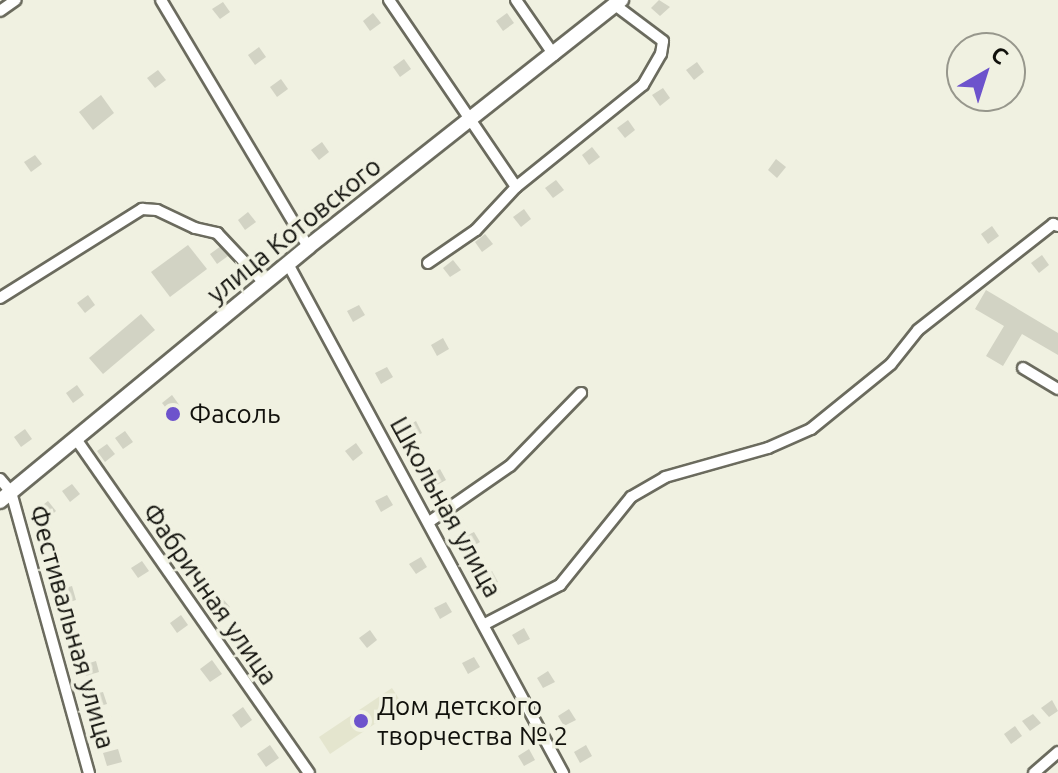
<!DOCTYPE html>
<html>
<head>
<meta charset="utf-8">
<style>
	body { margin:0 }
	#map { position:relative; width:1058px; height:773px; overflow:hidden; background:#f0f1e1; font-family:Ubuntu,sans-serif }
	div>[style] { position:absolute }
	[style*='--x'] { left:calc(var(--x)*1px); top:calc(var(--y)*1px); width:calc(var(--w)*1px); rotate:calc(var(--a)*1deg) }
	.built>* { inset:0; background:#e4e5ce }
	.building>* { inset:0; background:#d2d3c4 }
	.roads { filter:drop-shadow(2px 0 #6b6b5e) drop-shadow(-2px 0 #6b6b5e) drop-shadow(0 2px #6b6b5e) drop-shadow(0 -2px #6b6b5e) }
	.minor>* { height:10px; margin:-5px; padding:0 5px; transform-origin:5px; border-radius:5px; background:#fff }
	.major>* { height:14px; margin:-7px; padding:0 7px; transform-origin:7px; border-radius:7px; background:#fff }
	.dots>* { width:22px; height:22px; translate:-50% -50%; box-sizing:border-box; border:4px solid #f0f1e1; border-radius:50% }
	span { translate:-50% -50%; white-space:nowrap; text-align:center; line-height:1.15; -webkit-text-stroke:7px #f0f1e1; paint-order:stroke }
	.street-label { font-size:26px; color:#11110c }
	.poi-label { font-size:26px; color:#11110c }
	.left { translate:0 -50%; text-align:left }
	.north { position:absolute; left:946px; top:32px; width:80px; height:80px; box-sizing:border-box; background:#f0f1e1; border:2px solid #97978c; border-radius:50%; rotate:39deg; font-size:22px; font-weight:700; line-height:32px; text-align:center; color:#11110c }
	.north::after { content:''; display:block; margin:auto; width:28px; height:36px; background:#6d53cc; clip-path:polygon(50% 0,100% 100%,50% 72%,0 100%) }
</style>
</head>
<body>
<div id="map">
	<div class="built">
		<div style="clip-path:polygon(392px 688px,403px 705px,330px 754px,319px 737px)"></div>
	</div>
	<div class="building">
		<div style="clip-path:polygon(659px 0,670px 7px,660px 16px,651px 8px)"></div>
		<div style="clip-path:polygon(223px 2px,230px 12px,220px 19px,212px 9px)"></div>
		<div style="clip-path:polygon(373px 13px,381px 23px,370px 31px,363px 21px)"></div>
		<div style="clip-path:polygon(507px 13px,514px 23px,503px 31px,496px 21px)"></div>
		<div style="clip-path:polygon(259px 47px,266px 57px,255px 65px,248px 55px)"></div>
		<div style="clip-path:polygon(404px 59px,411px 69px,400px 77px,393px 67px)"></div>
		<div style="clip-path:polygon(697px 62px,704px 72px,694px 80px,686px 70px)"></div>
		<div style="clip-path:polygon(158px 70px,166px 80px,155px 88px,147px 78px)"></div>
		<div style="clip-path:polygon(281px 79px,288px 89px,277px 97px,270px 87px)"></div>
		<div style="clip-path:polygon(663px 88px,670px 98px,660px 106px,652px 95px)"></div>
		<div style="clip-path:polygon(101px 95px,114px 113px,93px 130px,79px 112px)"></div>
		<div style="clip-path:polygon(628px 120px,635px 130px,625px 138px,617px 128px)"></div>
		<div style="clip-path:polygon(322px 142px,329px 152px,319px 160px,311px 150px)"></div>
		<div style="clip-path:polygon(592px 147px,600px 157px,589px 165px,582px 155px)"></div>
		<div style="clip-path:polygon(35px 155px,42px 164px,31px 172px,24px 162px)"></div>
		<div style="clip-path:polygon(776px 159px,786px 167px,777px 178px,768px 170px)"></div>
		<div style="clip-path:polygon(556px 180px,564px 190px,553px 198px,545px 188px)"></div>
		<div style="clip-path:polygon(524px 209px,531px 219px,521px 227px,513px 217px)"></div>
		<div style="clip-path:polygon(248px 212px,256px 222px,245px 230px,238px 220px)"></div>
		<div style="clip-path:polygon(992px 226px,999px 236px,988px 244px,981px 234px)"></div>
		<div style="clip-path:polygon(485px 234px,493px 244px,482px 252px,475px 242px)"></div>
		<div style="clip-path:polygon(188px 245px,207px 269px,170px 297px,151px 272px)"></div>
		<div style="clip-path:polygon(221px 246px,228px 256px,217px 264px,210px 254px)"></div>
		<div style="clip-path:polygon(1042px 255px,1049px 265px,1039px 273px,1031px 263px)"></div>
		<div style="clip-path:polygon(453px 260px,461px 270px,450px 277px,443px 268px)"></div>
		<div style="clip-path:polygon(986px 290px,1058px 333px,1058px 355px,1022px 334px,1003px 366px,986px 356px,1004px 326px,975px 309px)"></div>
		<div style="clip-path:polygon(88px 295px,95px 305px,85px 313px,77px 303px)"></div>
		<div style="clip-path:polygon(359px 305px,365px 315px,353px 322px,347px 311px)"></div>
		<div style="clip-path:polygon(141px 314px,155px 330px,103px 374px,89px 358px)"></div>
		<div style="clip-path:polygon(443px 338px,449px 349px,437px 356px,431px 345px)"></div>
		<div style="clip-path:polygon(387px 367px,393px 377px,381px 384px,375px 373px)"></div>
		<div style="clip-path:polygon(77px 385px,84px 395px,73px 403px,66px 393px)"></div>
		<div style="clip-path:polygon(172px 395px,180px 406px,170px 413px,162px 403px)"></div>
		<div style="clip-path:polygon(416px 421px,422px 433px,409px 440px,403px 429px)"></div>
		<div style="clip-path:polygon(25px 429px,32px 439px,21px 447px,14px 437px)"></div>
		<div style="clip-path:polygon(125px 431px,133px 442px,123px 449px,115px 438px)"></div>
		<div style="clip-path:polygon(356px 443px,363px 453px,353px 461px,345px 451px)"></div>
		<div style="clip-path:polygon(107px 444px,115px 454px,105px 462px,97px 451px)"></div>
		<div style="clip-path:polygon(440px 469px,446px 480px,435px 486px,428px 476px)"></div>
		<div style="clip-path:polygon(72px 484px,80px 494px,70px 502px,62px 491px)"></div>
		<div style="clip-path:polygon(387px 495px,393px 505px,381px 512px,375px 501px)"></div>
		<div style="clip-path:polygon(48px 501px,56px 511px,47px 519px,39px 508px)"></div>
		<div style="clip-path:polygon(474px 532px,480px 542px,468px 549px,462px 538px)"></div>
		<div style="clip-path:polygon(421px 557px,427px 567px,416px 574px,409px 564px)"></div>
		<div style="clip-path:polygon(142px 561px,149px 571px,138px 578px,131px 568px)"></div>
		<div style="clip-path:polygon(492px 571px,498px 582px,486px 589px,480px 578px)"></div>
		<div style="clip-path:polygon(72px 586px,76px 600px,63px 604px,59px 590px)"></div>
		<div style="clip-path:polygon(222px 598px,230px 607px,219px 615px,212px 605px)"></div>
		<div style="clip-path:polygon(446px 602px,452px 612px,440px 619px,434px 608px)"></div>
		<div style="clip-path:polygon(181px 615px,188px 625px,177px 633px,170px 623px)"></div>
		<div style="clip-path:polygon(524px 628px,530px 639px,518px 645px,512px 635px)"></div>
		<div style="clip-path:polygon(370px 630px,377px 640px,367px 648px,359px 638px)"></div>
		<div style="clip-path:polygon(474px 657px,480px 667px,468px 674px,462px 663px)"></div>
		<div style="clip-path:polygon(212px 660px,222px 674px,210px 682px,200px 669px)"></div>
		<div style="clip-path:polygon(96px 661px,99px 672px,86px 676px,83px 665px)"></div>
		<div style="clip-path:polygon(548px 671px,555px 682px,543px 688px,537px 678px)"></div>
		<div style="clip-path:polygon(103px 692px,107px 704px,93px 708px,89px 695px)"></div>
		<div style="clip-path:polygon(1052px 700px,1058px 711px,1049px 717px,1041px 708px)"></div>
		<div style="clip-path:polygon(499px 702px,506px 712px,494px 719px,488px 708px)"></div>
		<div style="clip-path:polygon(243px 707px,252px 720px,241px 728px,232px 715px)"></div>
		<div style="clip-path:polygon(569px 709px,576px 720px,564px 726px,558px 716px)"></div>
		<div style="clip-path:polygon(1033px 714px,1041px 723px,1030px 731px,1022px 721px)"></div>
		<div style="clip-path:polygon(1015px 726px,1022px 736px,1011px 744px,1004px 734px)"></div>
		<div style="clip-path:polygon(270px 745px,279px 758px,266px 767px,257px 754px)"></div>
		<div style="clip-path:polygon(586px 745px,592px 756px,580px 763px,574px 752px)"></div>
		<div style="clip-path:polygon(118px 749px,122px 762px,107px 766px,103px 753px)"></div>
		<div style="clip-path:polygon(529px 749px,535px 760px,524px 766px,518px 756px)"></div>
	</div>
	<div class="roads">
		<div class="minor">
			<div style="--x:161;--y:0;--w:287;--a:59.2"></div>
			<div style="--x:389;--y:0;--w:226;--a:55.8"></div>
			<div style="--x:516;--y:0;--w:67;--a:55.4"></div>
			<div style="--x:0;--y:11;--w:19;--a:-35"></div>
			<div style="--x:428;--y:263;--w:58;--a:-34.5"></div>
			<div style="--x:476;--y:230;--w:59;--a:-47.1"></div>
			<div style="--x:516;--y:187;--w:163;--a:-38.8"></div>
			<div style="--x:643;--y:85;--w:36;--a:-60"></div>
			<div style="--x:661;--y:54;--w:13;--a:-81"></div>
			<div style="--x:663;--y:41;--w:60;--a:-143.1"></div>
			<div style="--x:288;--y:264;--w:579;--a:61.62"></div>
			<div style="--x:0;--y:298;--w:168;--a:-32.1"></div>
			<div style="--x:142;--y:209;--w:15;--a:4"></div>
			<div style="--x:157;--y:210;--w:42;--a:25.3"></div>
			<div style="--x:195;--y:228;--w:23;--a:13"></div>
			<div style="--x:217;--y:233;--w:70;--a:46.7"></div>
			<div style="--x:1023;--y:368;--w:41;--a:31"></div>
			<div style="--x:76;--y:439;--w:407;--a:55.1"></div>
			<div style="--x:0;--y:479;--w:17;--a:50"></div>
			<div style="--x:11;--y:492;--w:292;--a:74.5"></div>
			<div style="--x:429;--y:522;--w:98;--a:-34.7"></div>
			<div style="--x:510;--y:466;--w:102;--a:-45.8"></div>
			<div style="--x:485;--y:624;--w:85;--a:-27.5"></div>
			<div style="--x:560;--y:585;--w:113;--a:-51.1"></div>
			<div style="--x:631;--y:497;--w:39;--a:-30"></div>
			<div style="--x:665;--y:477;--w:107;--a:-15.7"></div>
			<div style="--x:768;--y:448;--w:47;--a:-23.8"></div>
			<div style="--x:811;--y:429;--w:103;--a:-39.1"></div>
			<div style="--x:891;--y:364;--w:43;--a:-51.5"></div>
			<div style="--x:918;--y:330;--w:172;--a:-38.1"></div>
			<div style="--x:1053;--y:224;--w:5;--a:22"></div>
			<div style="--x:1034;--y:773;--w:32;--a:-41"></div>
		</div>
		<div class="major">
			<div style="--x:0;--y:501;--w:399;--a:-39.5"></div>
			<div style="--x:308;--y:247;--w:399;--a:-38.3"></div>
		</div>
	</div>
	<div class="dots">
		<div style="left:173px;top:414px;background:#6d53cc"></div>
		<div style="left:361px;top:721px;background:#6d53cc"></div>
	</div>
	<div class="street-label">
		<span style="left:294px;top:230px;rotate:-39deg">улица Котовского</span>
		<span style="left:446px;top:507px;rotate:61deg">Школьная улица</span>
		<span style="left:210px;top:594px;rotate:55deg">Фабричная улица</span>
		<span style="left:72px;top:627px;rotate:74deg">Фестивальная улица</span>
	</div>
	<div class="poi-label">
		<span class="left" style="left:189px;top:414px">Фасоль</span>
		<span class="left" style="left:377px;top:721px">Дом детского<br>творчества № 2</span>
	</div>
	<div class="north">С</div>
</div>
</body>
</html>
